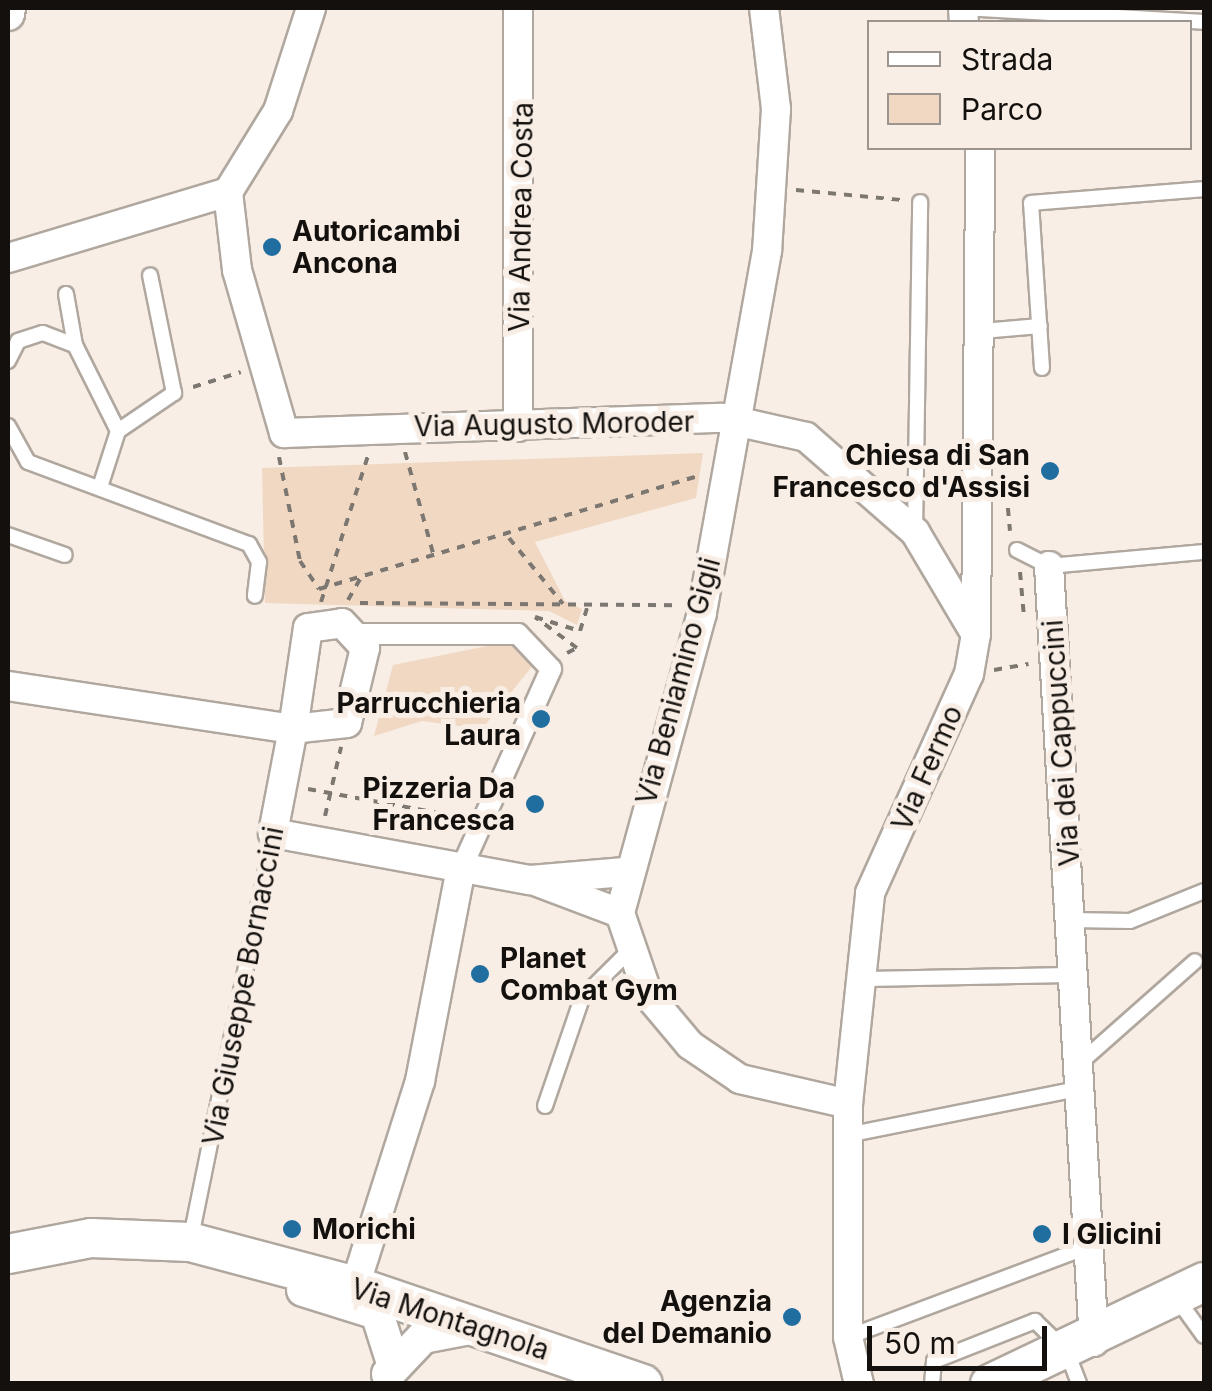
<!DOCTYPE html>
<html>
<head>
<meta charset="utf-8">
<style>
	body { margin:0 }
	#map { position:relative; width:1212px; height:1391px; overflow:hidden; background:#f8eee6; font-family:Inter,sans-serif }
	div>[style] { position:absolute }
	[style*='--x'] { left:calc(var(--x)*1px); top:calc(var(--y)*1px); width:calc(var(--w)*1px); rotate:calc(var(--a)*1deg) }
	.green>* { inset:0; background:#f0d8c3 }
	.path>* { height:4px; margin-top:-2px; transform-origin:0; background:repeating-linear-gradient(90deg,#7d7771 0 8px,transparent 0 16px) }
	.roads { filter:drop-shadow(2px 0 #b0a79f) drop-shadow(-2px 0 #b0a79f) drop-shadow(0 2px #b0a79f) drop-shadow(0 -2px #b0a79f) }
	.service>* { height:14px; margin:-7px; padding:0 7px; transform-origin:7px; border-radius:7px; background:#fff }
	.pedestrian>* { height:20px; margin:-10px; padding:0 10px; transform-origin:10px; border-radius:10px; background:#fff }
	.minor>* { height:28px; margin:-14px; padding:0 14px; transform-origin:14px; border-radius:14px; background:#fff }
	.tertiary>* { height:32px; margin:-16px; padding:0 16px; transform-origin:16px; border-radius:16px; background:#fff }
	.secondary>* { height:38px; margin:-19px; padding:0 19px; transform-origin:19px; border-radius:19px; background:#fff }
	.dots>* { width:28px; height:28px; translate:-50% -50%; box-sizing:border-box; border:5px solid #f8eee6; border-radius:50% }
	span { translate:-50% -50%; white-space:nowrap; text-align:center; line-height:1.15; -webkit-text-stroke:10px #f8eee6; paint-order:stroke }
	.street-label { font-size:28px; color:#13100d }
	.poi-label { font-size:28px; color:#13100d; font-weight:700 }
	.left { translate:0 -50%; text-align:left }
	.right { translate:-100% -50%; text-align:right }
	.frame { position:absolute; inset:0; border:10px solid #13100d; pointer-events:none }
	.legend { position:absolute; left:867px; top:20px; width:325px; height:130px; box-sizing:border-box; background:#f8eee6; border:2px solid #9c958f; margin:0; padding:12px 18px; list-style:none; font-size:30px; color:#13100d }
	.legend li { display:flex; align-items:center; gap:20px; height:50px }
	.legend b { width:50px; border:2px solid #9c958f }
	.scale { position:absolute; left:867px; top:1326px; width:180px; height:45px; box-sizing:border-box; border:5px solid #13100d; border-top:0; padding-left:12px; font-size:30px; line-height:35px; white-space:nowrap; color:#13100d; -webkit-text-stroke:8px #f8eee6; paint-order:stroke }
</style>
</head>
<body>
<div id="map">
	<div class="green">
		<div style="clip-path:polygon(703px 453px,696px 498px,535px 542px,565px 601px,582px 609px,577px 625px,549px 611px,265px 603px,262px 468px)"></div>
		<div style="clip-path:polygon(507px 642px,534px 664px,482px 729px,422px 721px,374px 736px,393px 665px)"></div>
	</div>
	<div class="path">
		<div style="--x:796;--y:190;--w:105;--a:5.4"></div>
		<div style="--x:193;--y:387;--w:50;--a:-17.4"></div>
		<div style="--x:405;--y:452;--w:105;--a:74.5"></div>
		<div style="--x:279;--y:457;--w:106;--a:78.6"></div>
		<div style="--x:300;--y:561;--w:34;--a:56"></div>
		<div style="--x:319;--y:589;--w:399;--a:-16.6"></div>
		<div style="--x:1005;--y:476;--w:55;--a:84.8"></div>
		<div style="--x:509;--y:538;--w:85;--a:50.7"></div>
		<div style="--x:1020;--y:572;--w:45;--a:84.9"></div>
		<div style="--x:348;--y:600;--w:30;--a:-60"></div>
		<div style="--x:321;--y:602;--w:153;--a:-72.2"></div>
		<div style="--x:360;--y:603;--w:319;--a:0.4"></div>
		<div style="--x:567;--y:653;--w:11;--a:-27"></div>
		<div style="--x:577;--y:648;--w:52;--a:-143.6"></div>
		<div style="--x:535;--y:617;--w:47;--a:17.3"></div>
		<div style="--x:580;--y:631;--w:28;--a:-73"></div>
		<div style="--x:994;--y:670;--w:35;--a:-10"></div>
		<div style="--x:308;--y:789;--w:156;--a:10.4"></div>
		<div style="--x:325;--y:816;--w:71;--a:-76.9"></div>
	</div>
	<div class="roads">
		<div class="service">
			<div style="--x:963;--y:8;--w:241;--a:3.3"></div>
			<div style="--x:66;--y:294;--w:52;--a:80"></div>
			<div style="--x:982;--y:331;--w:58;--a:-4.9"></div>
			<div style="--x:8;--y:361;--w:22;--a:-63"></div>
			<div style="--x:18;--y:341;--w:26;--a:-18"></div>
			<div style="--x:43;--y:333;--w:34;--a:21"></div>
			<div style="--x:75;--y:345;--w:96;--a:63.4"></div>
			<div style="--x:1042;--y:368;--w:165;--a:-93.8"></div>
			<div style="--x:1031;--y:203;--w:174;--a:-4.6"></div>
			<div style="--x:8;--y:426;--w:41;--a:60.9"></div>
			<div style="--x:28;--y:462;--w:236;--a:20.4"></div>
			<div style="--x:249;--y:544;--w:21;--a:61"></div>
			<div style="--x:259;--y:562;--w:34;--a:97"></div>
			<div style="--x:101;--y:484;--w:56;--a:-72.2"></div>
			<div style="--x:118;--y:431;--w:68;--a:-34.2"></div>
			<div style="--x:174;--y:393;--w:120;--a:-101.5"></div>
			<div style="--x:915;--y:532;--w:330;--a:-89.1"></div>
			<div style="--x:8;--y:535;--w:60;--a:19.3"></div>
			<div style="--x:1017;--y:550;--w:36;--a:27"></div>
			<div style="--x:1049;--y:566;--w:156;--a:-5.2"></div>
			<div style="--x:1072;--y:920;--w:58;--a:1"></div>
			<div style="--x:1130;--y:921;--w:80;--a:-22.1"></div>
			<div style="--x:861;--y:979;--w:213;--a:-1.1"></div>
			<div style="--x:1081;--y:1062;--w:152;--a:-41.5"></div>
			<div style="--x:545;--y:1106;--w:114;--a:-71.1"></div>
			<div style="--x:582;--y:998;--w:66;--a:-45"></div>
			<div style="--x:852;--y:1134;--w:235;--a:-11.3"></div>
			<div style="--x:190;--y:1242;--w:417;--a:-78.5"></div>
			<div style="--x:1178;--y:1300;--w:44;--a:54.2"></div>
			<div style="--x:848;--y:1337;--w:255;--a:-20.6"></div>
			<div style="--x:932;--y:1384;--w:23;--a:-85"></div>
			<div style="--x:934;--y:1361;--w:109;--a:-21.6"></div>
			<div style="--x:1035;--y:1321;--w:45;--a:44.1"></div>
			<div style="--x:1067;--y:1352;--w:34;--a:69"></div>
		</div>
		<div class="pedestrian">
			<div style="--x:360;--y:634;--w:158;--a:0"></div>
			<div style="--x:518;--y:634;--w:48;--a:46.7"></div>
			<div style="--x:551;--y:669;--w:219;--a:114.2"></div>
		</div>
		<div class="minor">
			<div style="--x:764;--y:8;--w:102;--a:83.2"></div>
			<div style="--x:776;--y:109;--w:142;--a:93.6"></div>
			<div style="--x:767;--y:251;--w:368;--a:100.2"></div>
			<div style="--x:702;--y:613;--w:311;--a:105.3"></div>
			<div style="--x:620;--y:913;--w:87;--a:71.1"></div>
			<div style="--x:648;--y:995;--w:65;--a:50"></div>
			<div style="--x:690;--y:1045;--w:60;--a:34.2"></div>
			<div style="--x:740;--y:1079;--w:111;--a:13"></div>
			<div style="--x:963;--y:8;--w:14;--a:86"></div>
			<div style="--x:228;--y:192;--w:79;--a:83.4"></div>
			<div style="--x:237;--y:270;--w:170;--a:73.9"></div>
			<div style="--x:284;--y:433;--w:438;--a:-2"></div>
			<div style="--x:722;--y:418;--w:86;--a:12.7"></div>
			<div style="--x:806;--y:437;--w:145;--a:41.1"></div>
			<div style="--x:915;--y:532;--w:117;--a:59.3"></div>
			<div style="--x:8;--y:258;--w:230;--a:-16.7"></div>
			<div style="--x:228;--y:192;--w:95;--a:-58.3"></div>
			<div style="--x:278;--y:111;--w:108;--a:-72.2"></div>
			<div style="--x:518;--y:427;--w:419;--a:-90"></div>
			<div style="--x:1049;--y:566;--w:777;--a:86.68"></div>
			<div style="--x:342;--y:623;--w:34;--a:47"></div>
			<div style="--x:365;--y:648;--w:77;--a:103.5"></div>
			<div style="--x:347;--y:723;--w:54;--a:173.7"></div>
			<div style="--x:293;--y:729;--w:102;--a:-81.6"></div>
			<div style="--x:308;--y:628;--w:34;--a:-8"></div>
			<div style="--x:8;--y:686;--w:288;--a:8.6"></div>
			<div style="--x:293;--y:729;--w:106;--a:100.9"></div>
			<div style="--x:273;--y:833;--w:261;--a:10.4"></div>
			<div style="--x:530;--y:880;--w:95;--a:-4.8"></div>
			<div style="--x:532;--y:880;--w:94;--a:20.6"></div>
			<div style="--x:355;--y:1286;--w:215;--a:-72.4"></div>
			<div style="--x:420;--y:1081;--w:216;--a:-79.1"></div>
			<div style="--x:859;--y:1384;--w:48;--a:-103.2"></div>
			<div style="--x:848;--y:1337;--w:233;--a:-90"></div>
			<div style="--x:848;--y:1104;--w:212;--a:-84"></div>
			<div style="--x:870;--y:893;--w:240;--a:-65.7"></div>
			<div style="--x:969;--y:674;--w:41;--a:-80.1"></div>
			<div style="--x:976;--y:634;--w:486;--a:-89.5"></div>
		</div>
		<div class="tertiary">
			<div style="--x:8;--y:14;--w:6;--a:-81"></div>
			<div style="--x:303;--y:1290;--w:77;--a:17.3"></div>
			<div style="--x:377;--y:1313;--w:52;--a:72.3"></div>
			<div style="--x:388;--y:1374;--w:51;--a:-46.6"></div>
			<div style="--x:423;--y:1337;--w:53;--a:-10.9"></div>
		</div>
		<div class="secondary">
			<div style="--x:8;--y:1254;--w:85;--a:-10.9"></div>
			<div style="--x:91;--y:1238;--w:99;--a:2.3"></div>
			<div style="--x:190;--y:1242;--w:171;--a:14.9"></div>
			<div style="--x:355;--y:1286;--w:304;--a:18.8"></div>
			<div style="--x:990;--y:1384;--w:237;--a:-25.5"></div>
		</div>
	</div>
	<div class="dots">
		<div style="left:272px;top:247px;background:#206d9f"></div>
		<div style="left:1050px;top:471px;background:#206d9f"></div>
		<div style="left:541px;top:719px;background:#206d9f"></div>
		<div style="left:535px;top:804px;background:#206d9f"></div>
		<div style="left:480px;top:974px;background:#206d9f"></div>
		<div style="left:292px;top:1229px;background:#206d9f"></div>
		<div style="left:1042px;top:1234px;background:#206d9f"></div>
		<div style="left:792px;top:1317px;background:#206d9f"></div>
	</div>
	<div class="street-label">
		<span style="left:521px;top:217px;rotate:-89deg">Via Andrea Costa</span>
		<span style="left:554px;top:424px;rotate:-1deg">Via Augusto Moroder</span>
		<span style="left:678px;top:681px;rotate:-75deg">Via Beniamino Gigli</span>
		<span style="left:1061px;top:743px;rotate:-94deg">Via dei Cappuccini</span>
		<span style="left:927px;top:768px;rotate:-66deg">Via Fermo</span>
		<span style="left:243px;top:986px;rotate:-79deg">Via Giuseppe Bornaccini</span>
		<span style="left:450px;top:1319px;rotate:18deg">Via Montagnola</span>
	</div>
	<div class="poi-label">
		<span class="left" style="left:292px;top:247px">Autoricambi<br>Ancona</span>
		<span class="right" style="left:1030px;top:471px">Chiesa di San<br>Francesco d'Assisi</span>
		<span class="right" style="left:521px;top:719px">Parrucchieria<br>Laura</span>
		<span class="right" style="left:515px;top:804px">Pizzeria Da<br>Francesca</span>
		<span class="left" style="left:500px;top:974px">Planet<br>Combat Gym</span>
		<span class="left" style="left:312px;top:1229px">Morichi</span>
		<span class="left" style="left:1062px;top:1234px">I Glicini</span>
		<span class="right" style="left:772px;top:1317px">Agenzia<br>del Demanio</span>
	</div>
	<div class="frame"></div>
	<ul class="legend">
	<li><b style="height:12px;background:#fff"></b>Strada</li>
	<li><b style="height:28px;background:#f0d8c3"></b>Parco</li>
	</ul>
	<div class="scale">50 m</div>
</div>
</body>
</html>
